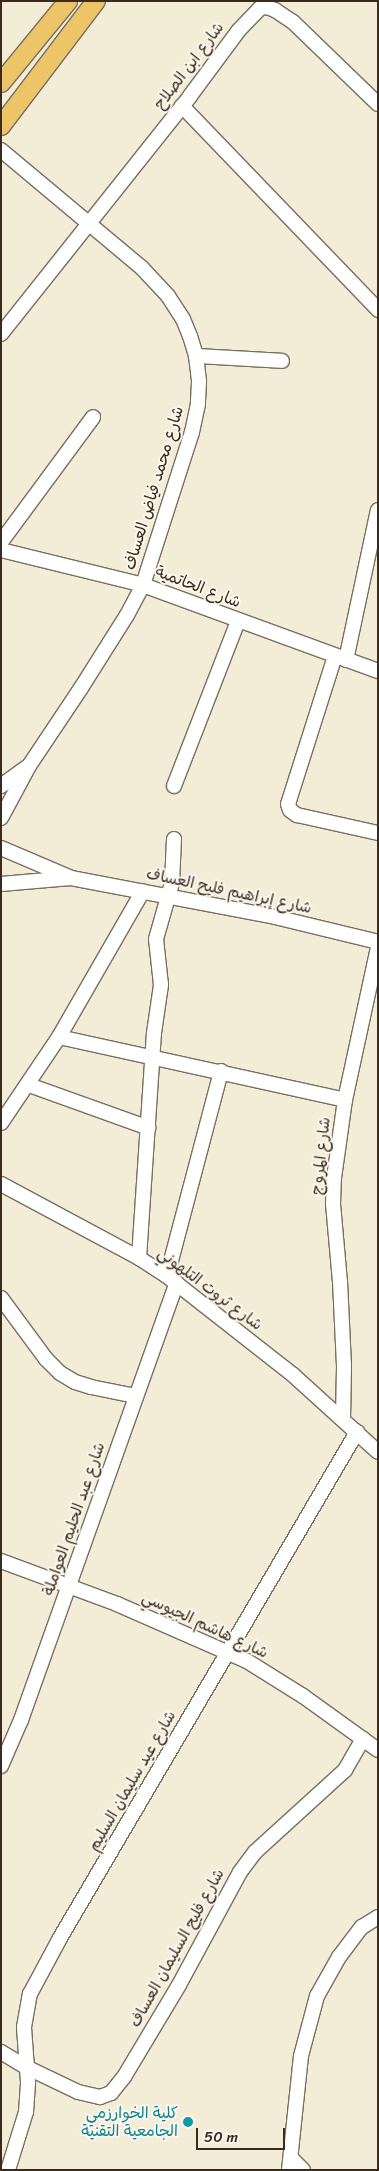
<!DOCTYPE html>
<html>
<head>
<meta charset="utf-8">
<style>
	body { margin:0 }
	#map { position:relative; width:379px; height:2171px; overflow:hidden; background:#f3edd7; font-family:Sriracha,"Playpen Sans Arabic",sans-serif }
	div>[style] { position:absolute }
	[style*='--x'] { left:calc(var(--x)*1px); top:calc(var(--y)*1px); width:calc(var(--w)*1px); rotate:calc(var(--a)*1deg) }
	.roads { filter:drop-shadow(1px 0 #7b6e5f) drop-shadow(-1px 0 #7b6e5f) drop-shadow(0 1px #7b6e5f) drop-shadow(0 -1px #7b6e5f) }
	.minor>* { height:14px; margin:-7px; padding:0 7px; transform-origin:7px; border-radius:7px; background:#fff }
	.major>* { height:18px; margin:-9px; padding:0 9px; transform-origin:9px; border-radius:9px; background:#ecc569 }
	.dots>* { width:14px; height:14px; translate:-50% -50%; box-sizing:border-box; border:2px solid #fbf7ec; border-radius:50% }
	span { translate:-50% -50%; white-space:nowrap; text-align:center; line-height:1.15; -webkit-text-stroke:4px #fbf7ec; paint-order:stroke }
	.street-label { font-size:16px; color:#3b2a1e }
	.culture-label { font-size:16px; color:#0d838f }
	.right { translate:-100% -50%; text-align:right }
	.frame { position:absolute; inset:0; border:2px solid #3b2a1e; pointer-events:none }
	.scale { position:absolute; left:196px; top:2128px; width:89px; height:22px; box-sizing:border-box; border:2px solid #3b2a1e; border-top:0; padding-left:6px; font-size:15px; line-height:18px; white-space:nowrap; color:#3b2a1e; -webkit-text-stroke:4px #fbf7ec; paint-order:stroke }
</style>
</head>
<body>
<div id="map">
	<div class="roads">
		<div class="minor">
			<div style="--x:182;--y:106;--w:283;--a:46.1"></div>
			<div style="--x:1;--y:150;--w:184;--a:39.9"></div>
			<div style="--x:142;--y:268;--w:38;--a:47"></div>
			<div style="--x:168;--y:296;--w:27;--a:57"></div>
			<div style="--x:183;--y:319;--w:18;--a:68"></div>
			<div style="--x:190;--y:336;--w:21;--a:73"></div>
			<div style="--x:196;--y:356;--w:26;--a:83"></div>
			<div style="--x:199;--y:382;--w:22;--a:93"></div>
			<div style="--x:198;--y:404;--w:29;--a:102"></div>
			<div style="--x:192;--y:432;--w:161;--a:107.8"></div>
			<div style="--x:143;--y:585;--w:34;--a:118"></div>
			<div style="--x:127;--y:615;--w:86;--a:122.2"></div>
			<div style="--x:81;--y:688;--w:94;--a:123.7"></div>
			<div style="--x:29;--y:766;--w:59;--a:118.3"></div>
			<div style="--x:1;--y:334;--w:304;--a:-51.5"></div>
			<div style="--x:190;--y:96;--w:82;--a:-53.4"></div>
			<div style="--x:239;--y:30;--w:30;--a:-46"></div>
			<div style="--x:260;--y:8;--w:7;--a:-8"></div>
			<div style="--x:267;--y:7;--w:9;--a:21"></div>
			<div style="--x:275;--y:10;--w:22;--a:34"></div>
			<div style="--x:293;--y:22;--w:118;--a:44"></div>
			<div style="--x:196;--y:356;--w:86;--a:3.3"></div>
			<div style="--x:1;--y:542;--w:155;--a:-53.6"></div>
			<div style="--x:1;--y:550;--w:146;--a:13.8"></div>
			<div style="--x:143;--y:585;--w:250;--a:20.1"></div>
			<div style="--x:335;--y:656;--w:155;--a:107.6"></div>
			<div style="--x:288;--y:804;--w:6;--a:72"></div>
			<div style="--x:290;--y:810;--w:9;--a:36"></div>
			<div style="--x:297;--y:815;--w:83;--a:12.5"></div>
			<div style="--x:346;--y:660;--w:153;--a:-78"></div>
			<div style="--x:1;--y:786;--w:31;--a:-36"></div>
			<div style="--x:174;--y:786;--w:177;--a:-68.8"></div>
			<div style="--x:1;--y:848;--w:74;--a:23.1"></div>
			<div style="--x:1;--y:884;--w:70;--a:-4.9"></div>
			<div style="--x:71;--y:878;--w:208;--a:10.8"></div>
			<div style="--x:275;--y:917;--w:106;--a:13.6"></div>
			<div style="--x:59;--y:1037;--w:293;--a:12.4"></div>
			<div style="--x:29;--y:1085;--w:127;--a:19.7"></div>
			<div style="--x:1;--y:1123;--w:104;--a:-56"></div>
			<div style="--x:59;--y:1037;--w:168;--a:-60.1"></div>
			<div style="--x:1;--y:1184;--w:157;--a:28.2"></div>
			<div style="--x:139;--y:1258;--w:33;--a:33"></div>
			<div style="--x:167;--y:1276;--w:159;--a:38.1"></div>
			<div style="--x:292;--y:1374;--w:116;--a:42.2"></div>
			<div style="--x:139;--y:1258;--w:225;--a:-86.2"></div>
			<div style="--x:154;--y:1033;--w:49;--a:-81.7"></div>
			<div style="--x:161;--y:985;--w:46;--a:-96.2"></div>
			<div style="--x:156;--y:939;--w:58;--a:-74.1"></div>
			<div style="--x:172;--y:883;--w:44;--a:-87.4"></div>
			<div style="--x:167;--y:1276;--w:212;--a:-75.2"></div>
			<div style="--x:1;--y:1298;--w:76;--a:53.6"></div>
			<div style="--x:46;--y:1359;--w:20;--a:45"></div>
			<div style="--x:60;--y:1373;--w:17;--a:31"></div>
			<div style="--x:75;--y:1382;--w:17;--a:17"></div>
			<div style="--x:91;--y:1387;--w:46;--a:11.3"></div>
			<div style="--x:343;--y:1419;--w:53;--a:-88.9"></div>
			<div style="--x:344;--y:1366;--w:84;--a:-92.7"></div>
			<div style="--x:340;--y:1282;--w:78;--a:-95.1"></div>
			<div style="--x:333;--y:1204;--w:26;--a:-88"></div>
			<div style="--x:334;--y:1178;--w:79;--a:-82"></div>
			<div style="--x:345;--y:1100;--w:157;--a:-77.8"></div>
			<div style="--x:1;--y:1561;--w:124;--a:20.3"></div>
			<div style="--x:117;--y:1604;--w:142;--a:23.7"></div>
			<div style="--x:247;--y:1661;--w:66;--a:32"></div>
			<div style="--x:303;--y:1696;--w:92;--a:35.8"></div>
			<div style="--x:1;--y:1766;--w:50;--a:-66.5"></div>
			<div style="--x:21;--y:1720;--w:464;--a:-70.4"></div>
			<div style="--x:1;--y:2052;--w:31;--a:31"></div>
			<div style="--x:28;--y:2068;--w:55;--a:25.6"></div>
			<div style="--x:78;--y:2092;--w:23;--a:13"></div>
			<div style="--x:100;--y:2097;--w:12;--a:-20"></div>
			<div style="--x:111;--y:2093;--w:21;--a:-51"></div>
			<div style="--x:124;--y:2077;--w:107;--a:-59.1"></div>
			<div style="--x:179;--y:1985;--w:128;--a:-61.6"></div>
			<div style="--x:240;--y:1872;--w:25;--a:-53"></div>
			<div style="--x:255;--y:1852;--w:122;--a:-42.3"></div>
			<div style="--x:345;--y:1770;--w:36;--a:-60"></div>
			<div style="--x:291;--y:2158;--w:17;--a:45"></div>
			<div style="--x:8;--y:2170;--w:61;--a:-72.8"></div>
			<div style="--x:26;--y:2112;--w:30;--a:-86"></div>
			<div style="--x:28;--y:2082;--w:55;--a:-94.2"></div>
			<div style="--x:24;--y:2027;--w:34;--a:-80"></div>
			<div style="--x:30;--y:1994;--w:64;--a:-61.8"></div>
			<div style="--x:60;--y:1938;--w:587;--a:-59.59"></div>
			<div style="--x:289;--y:2170;--w:115;--a:-84"></div>
			<div style="--x:301;--y:2056;--w:62;--a:-75.1"></div>
			<div style="--x:317;--y:1996;--w:45;--a:-60.6"></div>
			<div style="--x:339;--y:1957;--w:38;--a:-53"></div>
			<div style="--x:362;--y:1927;--w:19;--a:-32"></div>
		</div>
		<div class="major">
			<div style="--x:1;--y:83;--w:106;--a:-50.7"></div>
			<div style="--x:1;--y:126;--w:157;--a:-52.8"></div>
		</div>
	</div>
	<div class="dots">
		<div style="left:188px;top:2122px;background:#0f9aa8"></div>
	</div>
	<div class="street-label">
		<span style="left:189px;top:66px;rotate:-53deg">شارع ابن الصلاح</span>
		<span style="left:154px;top:488px;rotate:-73deg">شارع محمد فياض العساف</span>
		<span style="left:198px;top:587px;rotate:21deg">شارع الحاتمية</span>
		<span style="left:229px;top:891px;rotate:12deg">شارع إبراهيم فليح العساف</span>
		<span style="left:321px;top:1156px;rotate:-84deg">شارع المروج</span>
		<span style="left:210px;top:1289px;rotate:37deg">شارع ثروت التلهوني</span>
		<span style="left:74px;top:1519px;rotate:-71deg">شارع عبد الحليم العواملة</span>
		<span style="left:205px;top:1625px;rotate:25deg">شارع هاشم الجيوسي</span>
		<span style="left:132px;top:1781px;rotate:-60deg">شارع عيد سليمان السليم</span>
		<span style="left:177px;top:1948px;rotate:-61deg">شارع فليح السليمان العساف</span>
	</div>
	<div class="culture-label">
		<span class="right" style="left:178px;top:2122px">كلية الخوارزمي<br>الجامعية التقنية</span>
	</div>
	<div class="frame"></div>
	<div class="scale">50 m</div>
</div>
</body>
</html>
